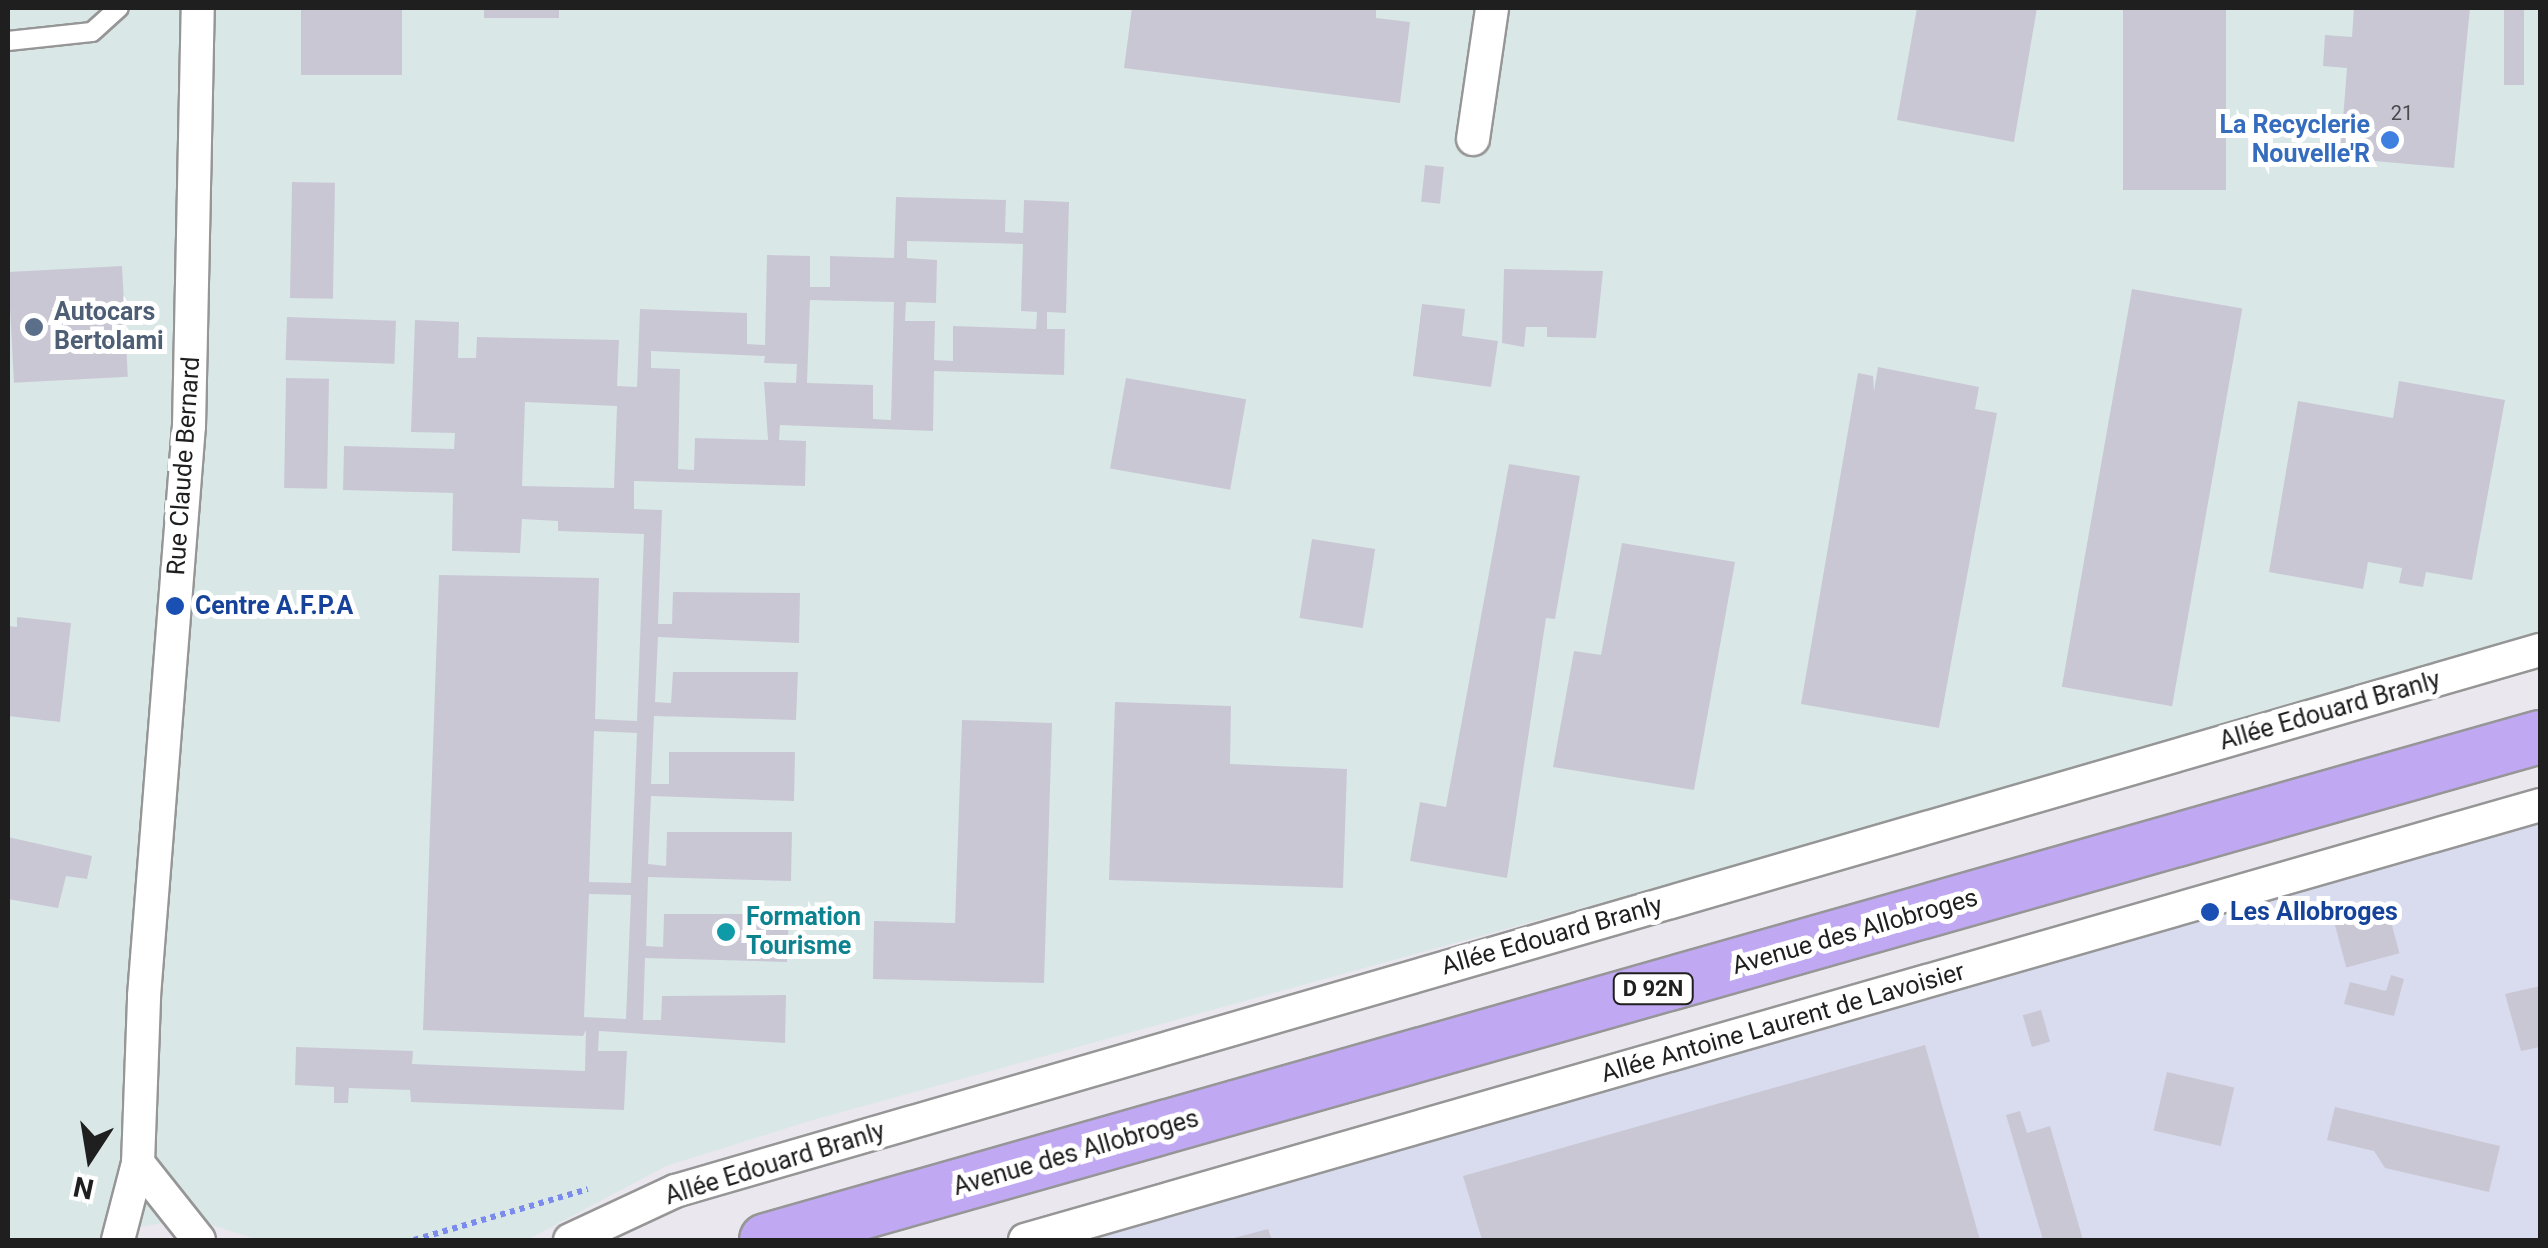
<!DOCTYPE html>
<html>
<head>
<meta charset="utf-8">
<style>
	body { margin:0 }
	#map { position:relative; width:2548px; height:1248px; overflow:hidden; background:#eae7ef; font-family:Roboto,sans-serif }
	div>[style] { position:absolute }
	.commercial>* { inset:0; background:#d8dcee }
	.industrial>* { inset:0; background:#d9e8e7 }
	.building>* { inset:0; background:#cac7d5; transform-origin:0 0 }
	.path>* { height:6px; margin-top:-3px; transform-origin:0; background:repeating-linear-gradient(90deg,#7a8aed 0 5px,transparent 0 10px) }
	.roads { filter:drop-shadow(2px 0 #969696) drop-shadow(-2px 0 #969696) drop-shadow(0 2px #969696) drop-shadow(0 -2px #969696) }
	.lane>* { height:18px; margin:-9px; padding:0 9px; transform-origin:9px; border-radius:9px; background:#fff }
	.street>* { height:32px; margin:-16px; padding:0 16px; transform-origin:16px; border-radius:16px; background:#fff }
	.primary>* { height:52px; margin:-26px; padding:0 26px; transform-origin:26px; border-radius:26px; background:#c0a8f3 }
	.dots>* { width:28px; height:28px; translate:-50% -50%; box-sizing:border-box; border:5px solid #fff; border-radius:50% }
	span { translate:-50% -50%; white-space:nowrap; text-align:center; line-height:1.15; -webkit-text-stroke:10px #fff; paint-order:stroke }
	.number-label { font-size:20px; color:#4a494c }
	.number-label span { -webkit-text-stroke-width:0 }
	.shield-label span { padding:2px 8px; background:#fff; border:2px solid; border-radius:8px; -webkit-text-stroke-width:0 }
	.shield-label { font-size:22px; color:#1f1f1f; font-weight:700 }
	.shop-label { font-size:25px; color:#366cbe; font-weight:700 }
	.right { translate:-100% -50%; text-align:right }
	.service-label { font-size:25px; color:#4e5e75; font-weight:700 }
	.left { translate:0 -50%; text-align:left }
	.street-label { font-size:25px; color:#1f1f1f }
	.transit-label { font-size:25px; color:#164399; font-weight:700 }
	.culture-label { font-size:25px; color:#0d838f; font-weight:700 }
	.frame { position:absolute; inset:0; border:10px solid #1f1f1f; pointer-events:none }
	.north { position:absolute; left:40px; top:1108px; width:100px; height:100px; -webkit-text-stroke:8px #fff; paint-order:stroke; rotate:192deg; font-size:28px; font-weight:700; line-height:40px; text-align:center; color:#1f1f1f }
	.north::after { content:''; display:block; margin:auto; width:35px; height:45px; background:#1f1f1f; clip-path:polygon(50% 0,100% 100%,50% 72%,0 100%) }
</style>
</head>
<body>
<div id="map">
	<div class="commercial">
		<i style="clip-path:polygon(2540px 820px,2540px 1240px,1081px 1240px)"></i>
	</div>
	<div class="industrial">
		<i style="clip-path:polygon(8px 8px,2540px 8px,2540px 644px,813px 1120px,666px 1166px,527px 1240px,258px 1240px,190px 1218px,108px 1233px,98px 1240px,8px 1240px)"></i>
	</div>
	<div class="building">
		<i style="left:301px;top:8px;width:101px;height:67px"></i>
		<i style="left:484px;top:8px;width:75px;height:10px"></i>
		<i style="clip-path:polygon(1132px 8px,1376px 8px,1376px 18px,1410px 22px,1400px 103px,1124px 68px)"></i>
		<i style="clip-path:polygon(1917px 8px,2037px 8px,2014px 142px,1897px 120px)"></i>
		<i style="left:2123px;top:8px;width:103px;height:182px"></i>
		<i style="clip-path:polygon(2354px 8px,2470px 8px,2454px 168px,2340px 158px,2347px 68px,2323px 66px,2325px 35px,2352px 37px)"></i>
		<i style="left:2504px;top:8px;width:20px;height:77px"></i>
		<i style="left:1425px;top:165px;width:19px;height:37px;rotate:6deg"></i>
		<i style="left:292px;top:182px;width:43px;height:116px;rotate:1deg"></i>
		<i style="clip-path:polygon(evenodd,896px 197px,1006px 200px,1005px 232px,1023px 233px,1024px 200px,1069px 202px,1066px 313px,1047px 312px,1047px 329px,1065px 329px,1064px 375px,934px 371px,933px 431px,780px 425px,779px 440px,806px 441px,805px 486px,634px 481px,634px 509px,662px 510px,658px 624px,672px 624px,673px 592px,800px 593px,799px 643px,658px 637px,655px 702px,671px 703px,673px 672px,798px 672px,796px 720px,654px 716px,651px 784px,669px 784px,669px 752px,795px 752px,794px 801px,651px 796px,648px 864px,666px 866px,667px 832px,792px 832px,791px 881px,648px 877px,646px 946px,663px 947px,664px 914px,789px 914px,787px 962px,645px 958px,643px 1020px,661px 1020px,662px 996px,786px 995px,785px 1043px,599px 1031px,598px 1051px,627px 1051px,624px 1110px,411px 1102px,410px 1090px,349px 1088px,348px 1103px,334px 1103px,334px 1087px,295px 1085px,296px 1047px,413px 1051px,412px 1064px,585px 1071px,586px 1030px,583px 1036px,423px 1030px,439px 575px,599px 578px,595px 719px,637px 721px,644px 534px,558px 531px,558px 521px,522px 519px,520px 553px,452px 551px,453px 493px,343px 490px,344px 446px,454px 449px,455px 433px,411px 432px,415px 320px,459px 322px,458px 358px,476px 358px,477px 337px,619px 340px,617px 386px,637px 387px,640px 309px,747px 313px,747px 344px,765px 345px,767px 255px,810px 256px,810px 287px,830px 287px,830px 256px,894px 258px,896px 197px,907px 241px,1023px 244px,1021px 311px,1037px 312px,1036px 329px,953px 326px,953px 361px,934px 360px,935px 321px,905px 321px,906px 302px,936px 303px,937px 260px,907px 258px,907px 241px,896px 197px,810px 300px,894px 302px,891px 420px,873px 419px,873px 385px,807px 383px,810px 300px,896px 197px,651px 351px,765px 356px,764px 363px,797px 364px,796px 383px,764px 382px,768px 440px,695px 438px,694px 470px,678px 469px,680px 369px,651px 368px,651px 351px,896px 197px,525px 402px,617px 406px,614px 488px,522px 486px,525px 402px,896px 197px,594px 731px,637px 733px,631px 883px,589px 882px,594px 731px,896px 197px,589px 894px,631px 895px,626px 1019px,584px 1017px,589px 894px)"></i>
		<i style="left:122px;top:266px;width:111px;height:114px;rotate:87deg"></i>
		<i style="clip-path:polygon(1504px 269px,1603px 271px,1596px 338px,1547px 337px,1547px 327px,1526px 327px,1524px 347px,1502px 343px)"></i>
		<i style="left:2132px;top:289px;width:112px;height:404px;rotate:10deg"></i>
		<i style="clip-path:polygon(1422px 304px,1465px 309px,1462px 336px,1498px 341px,1491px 387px,1413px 376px)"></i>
		<i style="left:287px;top:317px;width:109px;height:43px;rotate:2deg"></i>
		<i style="clip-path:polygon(1878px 367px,1979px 387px,1975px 409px,1997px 413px,1939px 728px,1801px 704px,1858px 373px,1873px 376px,1874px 391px)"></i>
		<i style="left:286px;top:378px;width:43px;height:110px;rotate:1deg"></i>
		<i style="left:1126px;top:378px;width:122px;height:92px;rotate:10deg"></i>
		<i style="clip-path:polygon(2399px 381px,2505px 400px,2472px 580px,2426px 572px,2423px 587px,2399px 583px,2402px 568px,2368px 562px,2363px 589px,2269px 572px,2298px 401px,2393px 418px)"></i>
		<i style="clip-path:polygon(1509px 464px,1580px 476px,1555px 619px,1546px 618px,1507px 878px,1410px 861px,1420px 802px,1446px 807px)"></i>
		<i style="left:1312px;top:539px;width:64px;height:80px;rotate:9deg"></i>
		<i style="clip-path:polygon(1622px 543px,1735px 562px,1694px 790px,1553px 767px,1574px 651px,1601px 655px)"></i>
		<i style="clip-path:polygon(17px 617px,71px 623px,60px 722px,8px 716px,8px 626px,17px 627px)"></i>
		<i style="clip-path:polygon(1115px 702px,1231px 706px,1230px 764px,1347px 769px,1343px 888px,1109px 880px)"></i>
		<i style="clip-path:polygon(962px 720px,1052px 723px,1044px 983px,873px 979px,874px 921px,955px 923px)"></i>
		<i style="clip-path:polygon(8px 837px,92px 856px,87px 879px,66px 876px,58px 908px,8px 899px)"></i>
		<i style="left:2386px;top:903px;width:52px;height:55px;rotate:75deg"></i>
		<i style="clip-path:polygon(2391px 975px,2404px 979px,2394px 1016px,2344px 1004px,2350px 982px,2386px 991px)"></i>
		<i style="clip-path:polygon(2540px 986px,2540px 1047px,2521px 1051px,2505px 994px)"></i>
		<i style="left:2041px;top:1010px;width:33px;height:19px;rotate:74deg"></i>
		<i style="clip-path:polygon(1925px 1045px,1980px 1240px,1482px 1240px,1463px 1176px)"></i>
		<i style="left:2167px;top:1072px;width:69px;height:60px;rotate:13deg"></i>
		<i style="clip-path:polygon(2335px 1107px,2500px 1146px,2489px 1192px,2385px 1168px,2374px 1151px,2327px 1140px)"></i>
		<i style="clip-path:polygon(2020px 1111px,2027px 1133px,2050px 1126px,2083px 1240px,2043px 1240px,2006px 1115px)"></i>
		<i style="clip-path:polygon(1268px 1229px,1272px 1240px,1230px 1240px,1230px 1239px)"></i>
	</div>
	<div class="path">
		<i style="left:414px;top:1240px;width:181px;rotate:-16.3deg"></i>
	</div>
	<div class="roads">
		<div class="lane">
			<i style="left:8px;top:41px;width:84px;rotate:-6.1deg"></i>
			<i style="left:92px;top:32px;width:36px;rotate:-42deg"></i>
		</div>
		<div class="street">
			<i style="left:1473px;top:139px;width:132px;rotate:-81.7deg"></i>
			<i style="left:138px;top:1163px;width:98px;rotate:51.6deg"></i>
			<i style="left:118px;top:1240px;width:80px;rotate:-75.4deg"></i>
			<i style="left:138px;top:1163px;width:167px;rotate:-87.9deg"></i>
			<i style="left:144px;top:996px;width:572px;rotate:-85.49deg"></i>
			<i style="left:189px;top:426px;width:418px;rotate:-88.8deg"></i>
			<i style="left:570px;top:1240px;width:116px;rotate:-25deg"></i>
			<i style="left:675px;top:1191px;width:1942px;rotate:-16.18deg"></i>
			<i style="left:1025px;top:1240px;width:1576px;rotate:-16.02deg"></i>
		</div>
		<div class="primary">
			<i style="left:766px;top:1240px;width:1844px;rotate:-15.83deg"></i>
		</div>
	</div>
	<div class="dots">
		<i style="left:2390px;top:140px;background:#3f7fe0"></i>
		<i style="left:34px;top:327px;background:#5c6f8a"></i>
		<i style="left:175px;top:606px;background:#1a4fb4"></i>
		<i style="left:2210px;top:912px;background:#1a4fb4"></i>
		<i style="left:726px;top:932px;background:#0f9aa8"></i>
	</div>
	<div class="number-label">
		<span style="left:2402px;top:113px">21</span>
	</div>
	<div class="shield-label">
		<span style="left:1653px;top:989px">D 92N</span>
	</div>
	<div class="shop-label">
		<span class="right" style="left:2370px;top:140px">La Recyclerie<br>Nouvelle'R</span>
	</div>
	<div class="service-label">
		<span class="left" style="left:54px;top:327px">Autocars<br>Bertolami</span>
	</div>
	<div class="street-label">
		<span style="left:184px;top:466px;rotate:-86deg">Rue Claude Bernard</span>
		<span style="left:2330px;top:711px;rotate:-16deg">Allée Edouard Branly</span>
		<span style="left:1855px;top:932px;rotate:-16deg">Avenue des Allobroges</span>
		<span style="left:1552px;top:936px;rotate:-16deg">Allée Edouard Branly</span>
		<span style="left:1783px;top:1023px;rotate:-16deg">Allée Antoine Laurent de Lavoisier</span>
		<span style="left:1076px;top:1153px;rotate:-16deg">Avenue des Allobroges</span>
		<span style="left:775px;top:1164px;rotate:-17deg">Allée Edouard Branly</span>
	</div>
	<div class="transit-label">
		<span class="left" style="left:195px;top:606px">Centre A.F.P.A</span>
		<span class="left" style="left:2230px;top:912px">Les Allobroges</span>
	</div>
	<div class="culture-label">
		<span class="left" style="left:746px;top:932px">Formation<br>Tourisme</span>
	</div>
	<div class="frame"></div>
	<div class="north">N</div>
</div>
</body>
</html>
